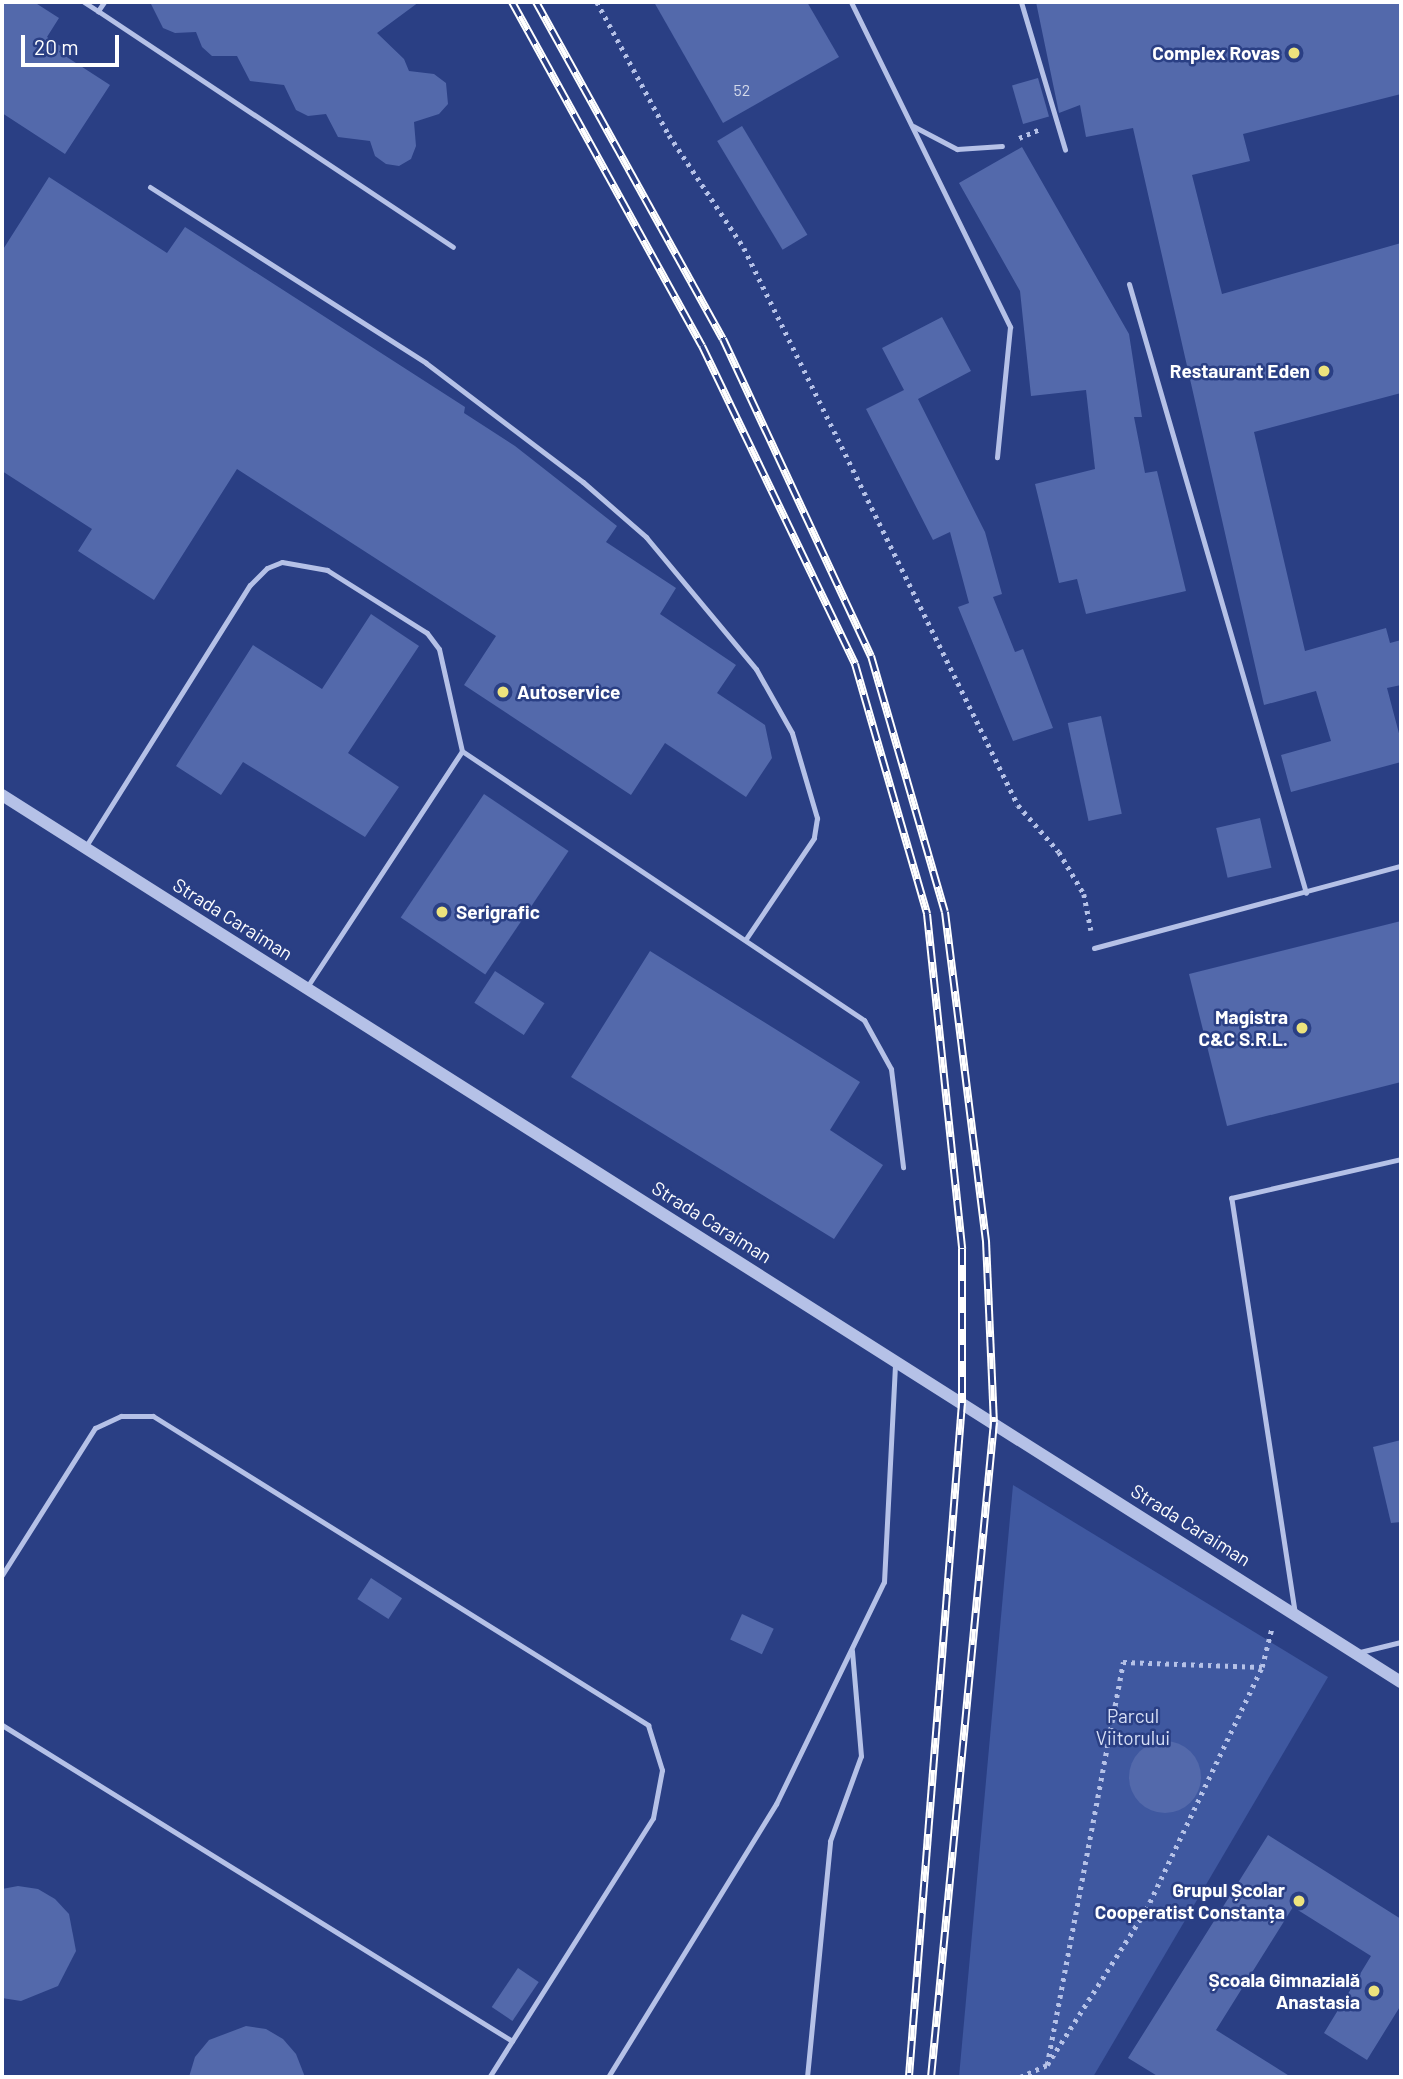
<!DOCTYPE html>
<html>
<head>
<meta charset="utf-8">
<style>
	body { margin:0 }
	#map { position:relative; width:1403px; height:2079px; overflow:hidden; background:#2a3f84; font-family:Barlow,sans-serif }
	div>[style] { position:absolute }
	.green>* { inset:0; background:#3f58a0 }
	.building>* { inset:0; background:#5369ab; transform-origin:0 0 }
	.round { border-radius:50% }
	.path>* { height:4.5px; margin-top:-2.25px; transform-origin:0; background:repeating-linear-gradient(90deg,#b5c1e7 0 3.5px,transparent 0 8.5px) }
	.service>* { height:5px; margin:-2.5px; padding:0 2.5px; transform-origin:2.5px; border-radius:2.5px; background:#b5c1e7 }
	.tertiary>* { height:12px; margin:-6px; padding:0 6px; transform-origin:6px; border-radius:6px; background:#b5c1e7 }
	.rail>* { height:8px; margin-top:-4px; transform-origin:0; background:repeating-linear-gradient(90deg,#2a3f84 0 16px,#fff 0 32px); box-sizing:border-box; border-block:2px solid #fff }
	.dots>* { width:19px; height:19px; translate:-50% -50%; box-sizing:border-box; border:4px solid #2a3f84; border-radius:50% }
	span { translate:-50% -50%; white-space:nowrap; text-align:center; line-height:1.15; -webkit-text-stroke:5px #2a3f84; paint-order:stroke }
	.number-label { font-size:16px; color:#d4daea }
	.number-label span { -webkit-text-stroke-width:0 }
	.poi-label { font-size:19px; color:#fff; font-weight:700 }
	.right { translate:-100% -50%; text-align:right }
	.left { translate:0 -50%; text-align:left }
	.street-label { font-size:19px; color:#fff }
	.park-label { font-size:19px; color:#d8e0f6 }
	.frame { position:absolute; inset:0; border:4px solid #fff; pointer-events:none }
	.scale { position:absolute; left:21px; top:35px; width:98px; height:32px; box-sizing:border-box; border:4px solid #fff; border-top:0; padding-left:9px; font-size:21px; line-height:24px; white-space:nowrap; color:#fff; -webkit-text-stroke:5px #2a3f84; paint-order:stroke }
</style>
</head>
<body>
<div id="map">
	<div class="green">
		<i style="clip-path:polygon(1013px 1485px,1328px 1677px,1093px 2077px,959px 2077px)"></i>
	</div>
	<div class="building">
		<i style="clip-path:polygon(2px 2px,34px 2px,59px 18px,47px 37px,62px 47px,59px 52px,110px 85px,65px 154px,2px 113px)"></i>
		<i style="clip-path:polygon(150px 2px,419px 2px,377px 33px,404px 59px,409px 71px,434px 74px,446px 83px,448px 104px,439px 114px,414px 122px,416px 146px,411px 159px,399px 166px,386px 164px,375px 156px,370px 141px,338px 137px,326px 114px,308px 116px,296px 110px,284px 85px,250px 81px,237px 56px,212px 56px,202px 47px,196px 32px,175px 33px,163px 28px)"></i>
		<i style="clip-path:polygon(654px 2px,807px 2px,839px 57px,723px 123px)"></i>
		<i style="clip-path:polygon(1036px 2px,1401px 2px,1401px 94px,1243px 134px,1250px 161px,1192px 175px,1222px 294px,1401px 243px,1401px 393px,1254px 432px,1305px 651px,1386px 628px,1390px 643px,1401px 640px,1401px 685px,1387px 688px,1401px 741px,1401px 762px,1291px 792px,1281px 755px,1331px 741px,1316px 691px,1264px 705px,1133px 128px,1086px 137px,1080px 105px,1059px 113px)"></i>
		<i style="left:1038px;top:78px;width:40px;height:27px;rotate:74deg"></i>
		<i style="left:742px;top:126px;width:127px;height:29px;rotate:59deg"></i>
		<i style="clip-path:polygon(1022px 147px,1129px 334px,1142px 417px,1134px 417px,1145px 473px,1157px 471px,1186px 591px,1086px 614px,1077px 579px,1059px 583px,1035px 484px,1095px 469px,1086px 390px,1031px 396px,1020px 291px,959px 183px)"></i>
		<i style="clip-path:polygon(49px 177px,167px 253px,185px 227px,465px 407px,464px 413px,515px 446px,617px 526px,606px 542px,676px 588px,660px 614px,736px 665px,717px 693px,765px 725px,772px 758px,746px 797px,665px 743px,631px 795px,464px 685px,496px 636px,237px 469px,154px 600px,78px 551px,92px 529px,2px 471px,2px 251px)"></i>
		<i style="clip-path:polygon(942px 317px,971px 371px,918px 399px,985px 532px,1002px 594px,993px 597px,1015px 652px,1023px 649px,1053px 728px,1013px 741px,958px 607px,969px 603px,950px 532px,933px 540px,866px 409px,904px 390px,882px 348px)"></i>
		<i style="clip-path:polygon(371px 614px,419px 646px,348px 753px,399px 787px,365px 837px,243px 762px,221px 795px,176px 766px,253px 645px,322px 689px)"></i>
		<i style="left:1101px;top:716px;width:100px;height:34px;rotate:78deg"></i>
		<i style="left:484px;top:794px;width:102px;height:149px;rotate:34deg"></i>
		<i style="left:1260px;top:818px;width:51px;height:45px;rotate:77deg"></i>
		<i style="clip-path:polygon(1401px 921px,1401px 1082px,1227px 1126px,1189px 974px)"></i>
		<i style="clip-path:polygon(650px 951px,860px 1082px,830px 1130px,883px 1165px,834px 1239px,571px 1077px)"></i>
		<i style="left:495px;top:971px;width:59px;height:38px;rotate:33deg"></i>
		<i style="clip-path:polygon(1401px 1440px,1401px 1522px,1391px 1523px,1373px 1447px)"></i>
		<i style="left:371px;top:1578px;width:37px;height:25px;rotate:33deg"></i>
		<i style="left:742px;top:1614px;width:35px;height:28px;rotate:25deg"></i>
		<i class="round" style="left:1129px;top:1741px;width:72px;height:72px"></i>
		<i style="clip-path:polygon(1268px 1835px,1401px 1919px,1401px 2005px,1367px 2060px,1324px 2033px,1371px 1956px,1293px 1907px,1216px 2030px,1291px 2077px,1159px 2077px,1128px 2058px)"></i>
		<i style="clip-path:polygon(18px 1886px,38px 1889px,55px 1899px,69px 1914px,76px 1951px,58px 1986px,21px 2001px,2px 1998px,2px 1889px)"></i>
		<i style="left:518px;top:1968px;width:25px;height:47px;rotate:34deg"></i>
		<i style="clip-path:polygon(246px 2026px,266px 2029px,283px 2039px,296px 2054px,305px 2077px,189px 2077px,195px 2057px,209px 2040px)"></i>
	</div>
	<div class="path">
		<i style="left:597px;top:2px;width:151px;rotate:61.6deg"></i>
		<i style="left:669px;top:135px;width:136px;rotate:56.4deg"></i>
		<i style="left:744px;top:248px;width:621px;rotate:63.81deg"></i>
		<i style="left:1018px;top:805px;width:62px;rotate:48.9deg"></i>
		<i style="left:1059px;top:852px;width:49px;rotate:59.2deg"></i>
		<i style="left:1084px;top:894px;width:37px;rotate:79deg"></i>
		<i style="left:1019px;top:138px;width:23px;rotate:-23deg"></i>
		<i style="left:1047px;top:2065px;width:410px;rotate:-79.3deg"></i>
		<i style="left:1123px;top:1662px;width:139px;rotate:2.1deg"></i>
		<i style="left:1020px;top:2077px;width:30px;rotate:-24deg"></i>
		<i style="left:1047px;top:2065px;width:184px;rotate:-57.4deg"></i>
		<i style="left:1146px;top:1910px;width:269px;rotate:-64.5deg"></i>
		<i style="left:1262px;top:1667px;width:41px;rotate:-76deg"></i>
	</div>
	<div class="service">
		<i style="left:84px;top:2px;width:17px;rotate:33deg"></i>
		<i style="left:104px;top:2px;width:11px;rotate:124deg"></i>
		<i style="left:98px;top:11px;width:426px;rotate:33.6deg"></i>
		<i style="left:851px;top:2px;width:362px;rotate:63.9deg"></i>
		<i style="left:1010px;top:327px;width:131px;rotate:95.7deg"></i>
		<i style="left:1021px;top:2px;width:154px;rotate:73.4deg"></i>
		<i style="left:913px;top:126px;width:50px;rotate:27.6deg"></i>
		<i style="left:957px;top:149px;width:45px;rotate:-3.8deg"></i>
		<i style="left:150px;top:187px;width:327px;rotate:32.5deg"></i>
		<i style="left:426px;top:363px;width:197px;rotate:37.2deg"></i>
		<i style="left:583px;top:482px;width:84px;rotate:41.1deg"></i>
		<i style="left:646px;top:537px;width:172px;rotate:50.2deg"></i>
		<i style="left:756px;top:669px;width:73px;rotate:60.6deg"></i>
		<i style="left:792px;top:733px;width:89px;rotate:73.6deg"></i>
		<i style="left:817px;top:818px;width:20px;rotate:99deg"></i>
		<i style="left:814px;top:838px;width:122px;rotate:124deg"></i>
		<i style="left:1129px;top:284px;width:634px;rotate:73.79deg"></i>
		<i style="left:86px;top:846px;width:308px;rotate:-57.9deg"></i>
		<i style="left:250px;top:585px;width:24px;rotate:-45deg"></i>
		<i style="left:267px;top:568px;width:16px;rotate:-22deg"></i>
		<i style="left:282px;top:562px;width:46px;rotate:10.1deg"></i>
		<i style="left:327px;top:570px;width:118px;rotate:32.2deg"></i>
		<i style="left:427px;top:633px;width:20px;rotate:53deg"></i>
		<i style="left:439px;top:649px;width:105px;rotate:77.3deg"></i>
		<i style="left:1094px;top:948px;width:318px;rotate:-15deg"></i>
		<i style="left:307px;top:987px;width:282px;rotate:-56.7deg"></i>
		<i style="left:462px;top:751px;width:484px;rotate:33.8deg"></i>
		<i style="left:864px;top:1020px;width:56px;rotate:61.1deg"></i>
		<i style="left:891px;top:1069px;width:99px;rotate:83deg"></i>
		<i style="left:2px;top:1575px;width:174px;rotate:-57.7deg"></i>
		<i style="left:95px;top:1428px;width:29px;rotate:-25deg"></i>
		<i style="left:121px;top:1416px;width:32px"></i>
		<i style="left:153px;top:1416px;width:584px;rotate:31.97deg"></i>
		<i style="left:648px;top:1725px;width:47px;rotate:72.7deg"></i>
		<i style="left:662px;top:1770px;width:49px;rotate:100.6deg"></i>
		<i style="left:653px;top:1818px;width:307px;rotate:122.3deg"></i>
		<i style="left:1295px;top:1614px;width:421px;rotate:-98.7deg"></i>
		<i style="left:1231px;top:1198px;width:174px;rotate:-12.9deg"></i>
		<i style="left:1360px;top:1652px;width:42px;rotate:-13.7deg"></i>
		<i style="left:2px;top:1725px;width:600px;rotate:31.78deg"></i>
		<i style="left:608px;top:2077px;width:321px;rotate:-58.4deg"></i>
		<i style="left:776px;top:1804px;width:247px;rotate:-64.1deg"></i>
		<i style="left:884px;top:1582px;width:220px;rotate:-87.1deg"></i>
		<i style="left:807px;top:2077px;width:237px;rotate:-84.4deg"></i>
		<i style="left:830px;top:1841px;width:90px;rotate:-70deg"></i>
		<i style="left:861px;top:1756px;width:106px;rotate:-94.9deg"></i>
	</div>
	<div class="tertiary">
		<i style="left:2px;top:795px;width:1656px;rotate:32.38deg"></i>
	</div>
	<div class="rail">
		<i style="left:512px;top:2px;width:393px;rotate:61.1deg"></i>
		<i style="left:702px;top:346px;width:353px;rotate:64.3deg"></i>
		<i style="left:855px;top:664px;width:260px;rotate:73.9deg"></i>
		<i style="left:927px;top:914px;width:337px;rotate:84deg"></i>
		<i style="left:962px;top:1249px;width:154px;rotate:90deg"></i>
		<i style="left:962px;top:1403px;width:676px;rotate:94.5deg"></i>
		<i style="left:536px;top:2px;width:385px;rotate:61deg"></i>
		<i style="left:723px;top:339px;width:350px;rotate:65deg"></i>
		<i style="left:871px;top:656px;width:266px;rotate:73.9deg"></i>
		<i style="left:945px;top:912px;width:332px;rotate:82.9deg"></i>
		<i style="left:986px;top:1241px;width:181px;rotate:87.5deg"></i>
		<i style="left:994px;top:1422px;width:658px;rotate:95.49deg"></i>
	</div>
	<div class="dots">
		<i style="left:1294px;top:53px;background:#ede37d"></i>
		<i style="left:1324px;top:371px;background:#ede37d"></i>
		<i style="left:503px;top:692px;background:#ede37d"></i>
		<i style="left:442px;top:912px;background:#ede37d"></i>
		<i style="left:1302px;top:1028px;background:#ede37d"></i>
		<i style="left:1299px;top:1901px;background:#ede37d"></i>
		<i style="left:1374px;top:1991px;background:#ede37d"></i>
	</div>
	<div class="number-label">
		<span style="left:742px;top:90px">52</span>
	</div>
	<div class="poi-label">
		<span class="right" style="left:1280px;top:53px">Complex Rovas</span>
		<span class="right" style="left:1310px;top:371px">Restaurant Eden</span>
		<span class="left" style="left:517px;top:692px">Autoservice</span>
		<span class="left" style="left:456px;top:912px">Serigrafic</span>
		<span class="right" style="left:1288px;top:1028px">Magistra<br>C&amp;C S.R.L.</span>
		<span class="right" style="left:1285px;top:1901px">Grupul Școlar<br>Cooperatist Constanța</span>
		<span class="right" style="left:1360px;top:1991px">Școala Gimnazială<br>Anastasia</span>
	</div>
	<div class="street-label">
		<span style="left:233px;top:919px;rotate:32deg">Strada Caraiman</span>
		<span style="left:712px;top:1222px;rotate:32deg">Strada Caraiman</span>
		<span style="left:1191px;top:1525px;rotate:32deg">Strada Caraiman</span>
	</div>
	<div class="park-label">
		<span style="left:1133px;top:1727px">Parcul<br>Viitorului</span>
	</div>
	<div class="frame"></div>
	<div class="scale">20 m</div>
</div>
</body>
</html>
